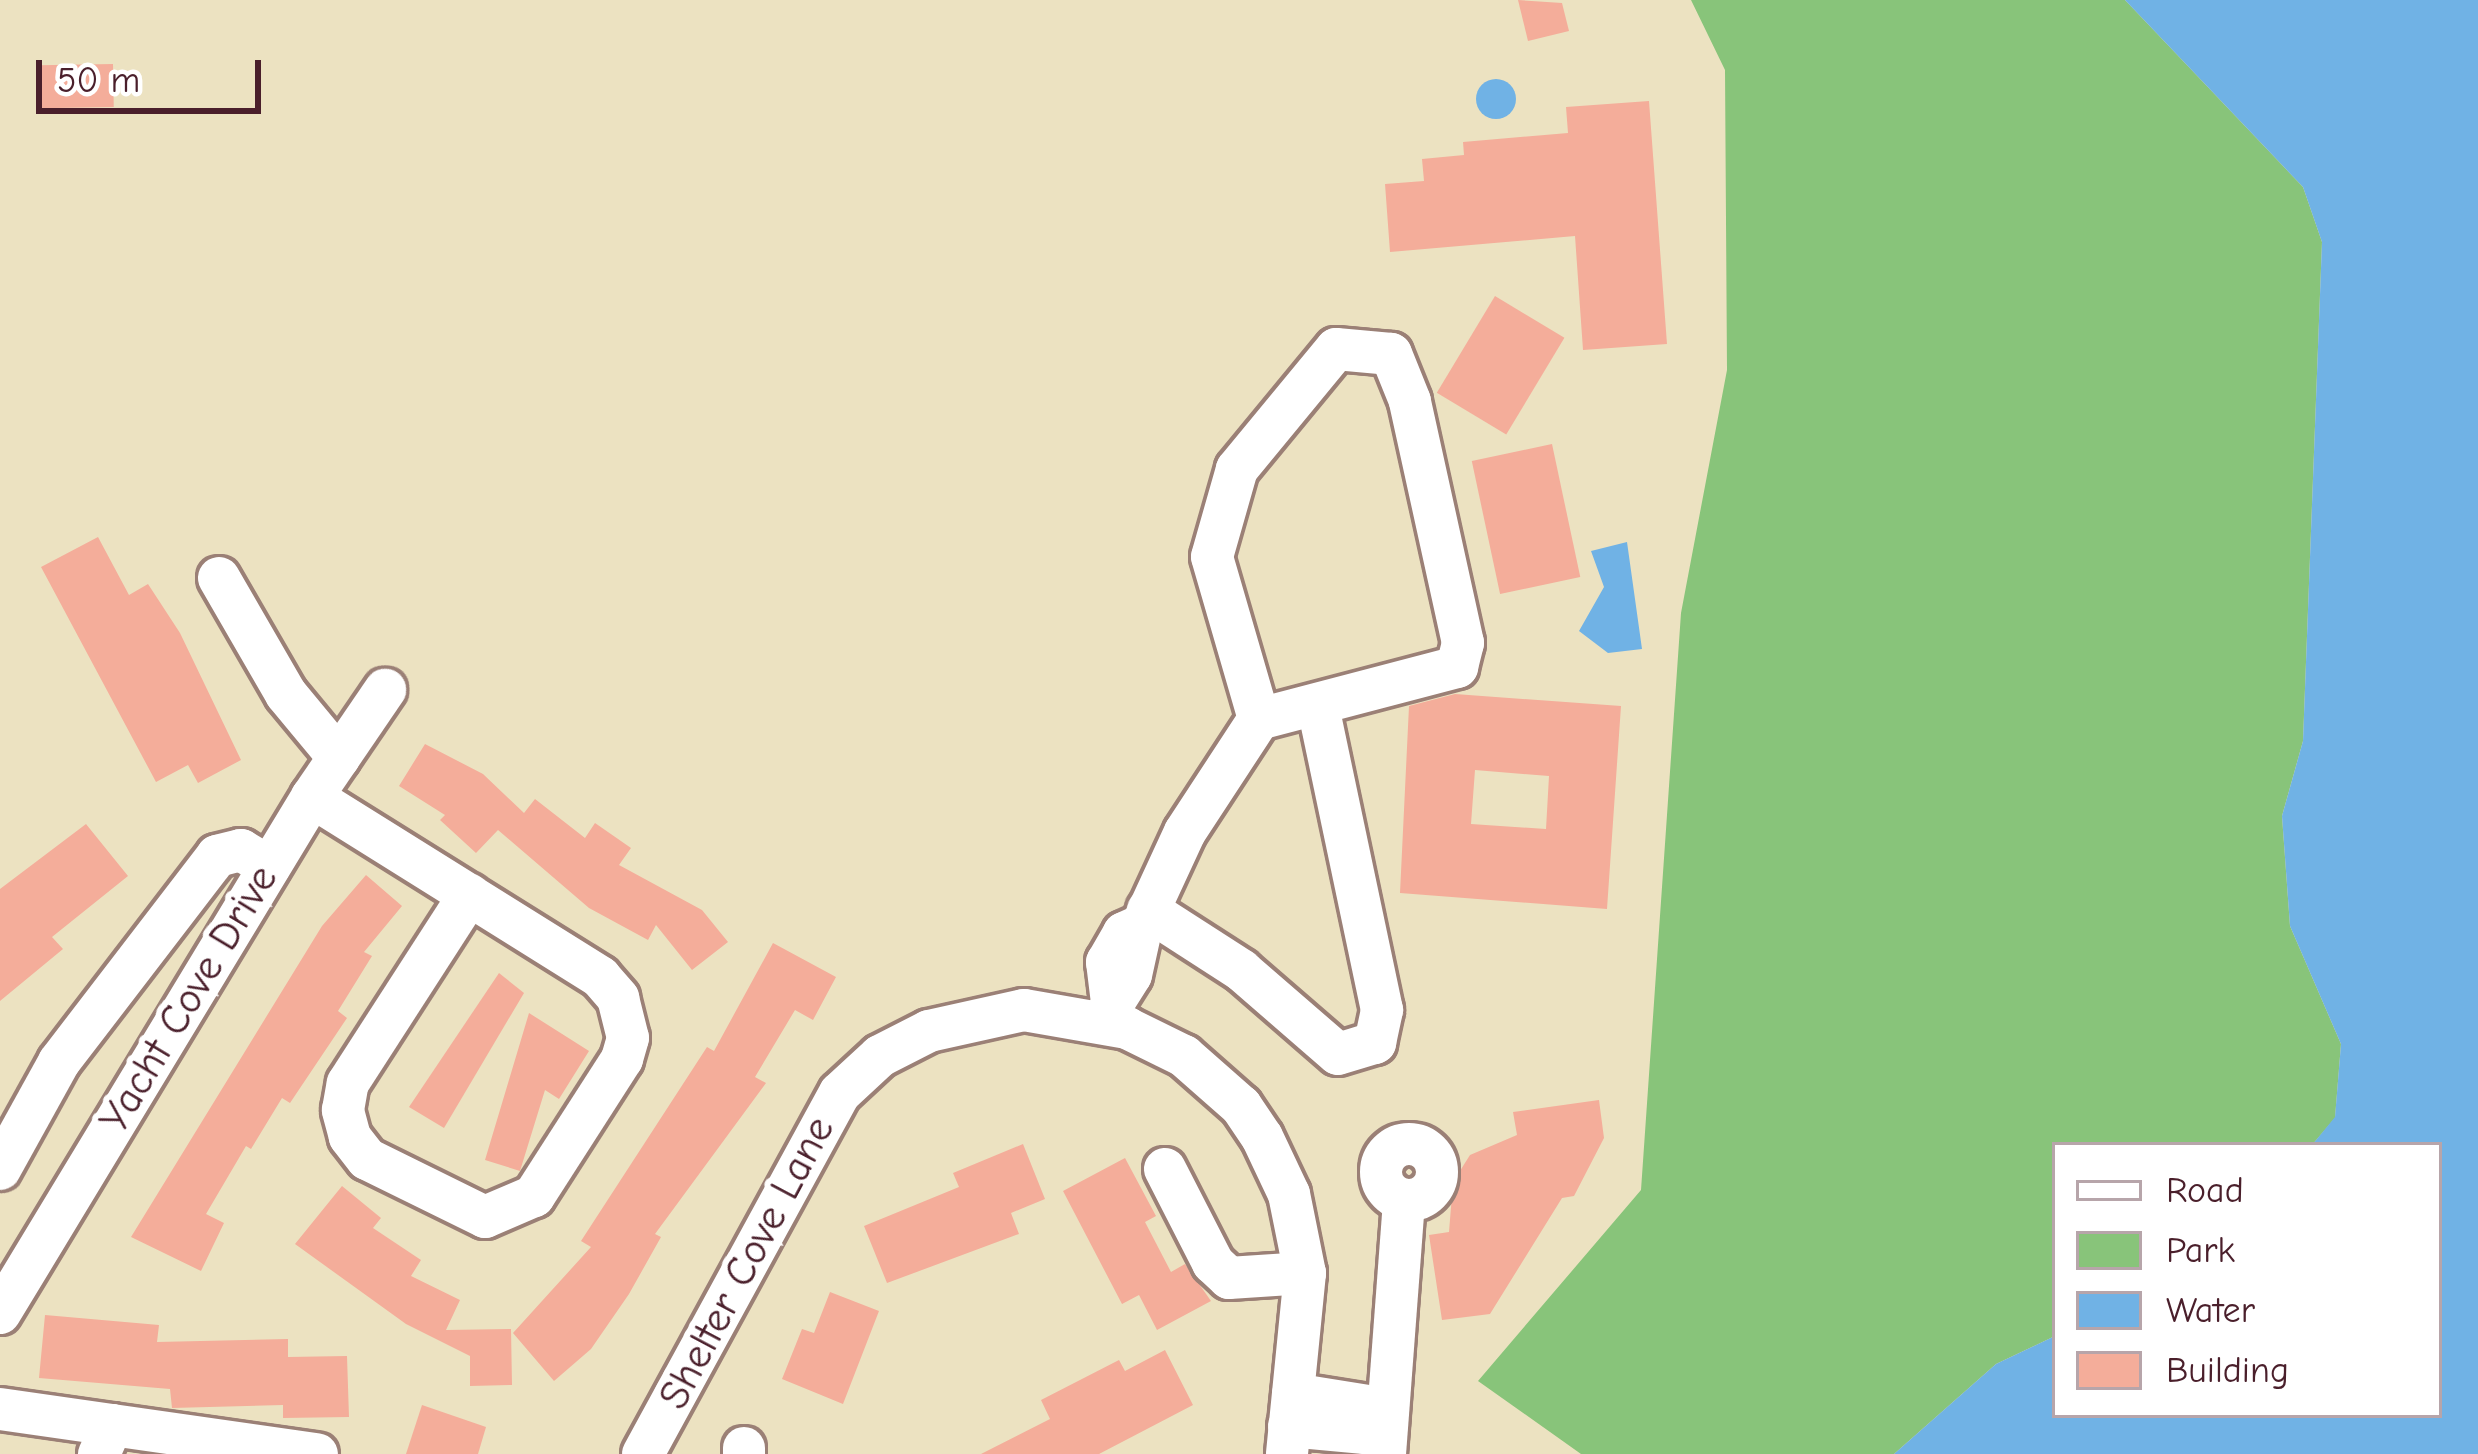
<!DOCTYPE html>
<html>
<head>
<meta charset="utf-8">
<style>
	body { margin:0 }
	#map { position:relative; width:2478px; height:1454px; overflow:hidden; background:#ece2c1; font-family:"Comic Neue",sans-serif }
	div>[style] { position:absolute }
	.green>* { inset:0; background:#88c47a }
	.water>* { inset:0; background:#70b2e5 }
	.round { border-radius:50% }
	.building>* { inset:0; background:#f4ad9a; transform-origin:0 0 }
	.roads { filter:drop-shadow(3px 0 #9b8076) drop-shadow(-3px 0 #9b8076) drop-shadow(0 3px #9b8076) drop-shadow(0 -3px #9b8076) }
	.minor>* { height:42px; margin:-21px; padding:0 21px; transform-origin:21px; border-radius:21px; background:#fff }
	.minor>.ring { margin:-21px; padding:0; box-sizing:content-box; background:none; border:42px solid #fff; border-radius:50% }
	span { translate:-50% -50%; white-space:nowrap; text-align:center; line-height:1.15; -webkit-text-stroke:12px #fff; paint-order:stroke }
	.street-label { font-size:42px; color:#4a1f2b }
	.legend { position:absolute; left:2052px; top:1142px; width:390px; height:276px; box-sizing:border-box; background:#fff; border:3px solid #b7a5aa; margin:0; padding:15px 21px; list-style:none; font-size:36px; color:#4a1f2b }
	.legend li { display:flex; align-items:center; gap:24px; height:60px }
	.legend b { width:60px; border:3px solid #b7a5aa }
	.scale { position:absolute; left:36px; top:60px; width:225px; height:54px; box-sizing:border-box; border:6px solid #4a1f2b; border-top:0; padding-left:15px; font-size:36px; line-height:42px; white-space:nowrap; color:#4a1f2b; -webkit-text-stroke:9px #fff; paint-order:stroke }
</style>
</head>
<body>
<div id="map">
	<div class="green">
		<i style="clip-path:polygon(1691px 0,2125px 0,2303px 187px,2322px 242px,2303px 741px,2282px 816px,2290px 926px,2341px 1044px,2335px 1118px,2312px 1145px,2055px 1145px,2055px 1336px,1996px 1364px,1894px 1454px,1581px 1454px,1478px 1381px,1641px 1190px,1681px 613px,1727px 370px,1725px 70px)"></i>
	</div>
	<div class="water">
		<i style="clip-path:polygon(2125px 0,2478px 0,2478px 1454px,1894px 1454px,1996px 1364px,2055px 1336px,2055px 1415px,2439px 1415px,2439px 1145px,2312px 1145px,2335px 1117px,2341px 1044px,2290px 926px,2282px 816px,2303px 741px,2322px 242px,2303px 187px)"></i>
		<i class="round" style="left:1476px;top:79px;width:40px;height:40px"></i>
		<i style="clip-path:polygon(1627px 542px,1642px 649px,1608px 653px,1579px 631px,1604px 587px,1591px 551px)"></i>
	</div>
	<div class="building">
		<i style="clip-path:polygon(1518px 0,1562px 3px,1569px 31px,1528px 41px)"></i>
		<i style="left:113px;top:64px;width:43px;height:74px;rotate:89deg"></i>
		<i style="clip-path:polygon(1649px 101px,1667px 344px,1583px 350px,1575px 236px,1390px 252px,1385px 184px,1424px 181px,1422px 159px,1464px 155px,1463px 142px,1568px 133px,1566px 107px)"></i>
		<i style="left:1495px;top:296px;width:81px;height:113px;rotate:31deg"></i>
		<i style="left:1552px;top:444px;width:136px;height:82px;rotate:78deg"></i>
		<i style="clip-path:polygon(98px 537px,129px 595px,148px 584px,180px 633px,241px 760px,198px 783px,188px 765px,156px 782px,41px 567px)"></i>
		<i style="clip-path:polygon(evenodd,1455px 694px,1621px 706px,1607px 909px,1400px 893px,1409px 706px,1455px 694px,1475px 770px,1549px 776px,1546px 829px,1471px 824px,1475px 770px)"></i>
		<i style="clip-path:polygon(425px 744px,483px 774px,524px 813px,535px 799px,585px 838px,595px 823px,631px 848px,619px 865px,702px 910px,728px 942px,692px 970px,656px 925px,648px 940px,589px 908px,498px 830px,476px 853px,440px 820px,445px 815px,399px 786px)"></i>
		<i style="clip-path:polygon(86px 824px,128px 876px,52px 937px,63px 949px,0 1001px,0 889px)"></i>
		<i style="clip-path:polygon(366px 875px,402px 906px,364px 952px,372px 956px,338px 1011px,347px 1018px,290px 1103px,282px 1098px,251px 1149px,246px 1146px,206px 1214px,224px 1223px,201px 1271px,131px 1237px,322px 926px)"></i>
		<i style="clip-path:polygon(773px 943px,836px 977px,813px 1020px,795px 1010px,755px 1077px,766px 1083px,655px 1234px,661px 1237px,629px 1294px,591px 1349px,554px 1381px,513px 1333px,591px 1247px,581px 1241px,707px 1047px,714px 1051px)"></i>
		<i style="clip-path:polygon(499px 973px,524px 993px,444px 1128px,409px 1107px)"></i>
		<i style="clip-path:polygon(529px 1013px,589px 1051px,559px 1099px,545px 1090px,520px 1171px,485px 1160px)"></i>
		<i style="clip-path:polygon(1599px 1100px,1604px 1138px,1574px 1196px,1562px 1198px,1490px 1314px,1442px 1320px,1429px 1235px,1449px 1232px,1453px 1182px,1470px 1155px,1517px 1135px,1513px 1112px)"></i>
		<i style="clip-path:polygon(1023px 1144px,1045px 1199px,1011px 1213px,1019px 1234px,887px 1283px,864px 1226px,959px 1187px,953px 1173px)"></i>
		<i style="clip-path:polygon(1125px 1158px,1156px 1216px,1145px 1222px,1171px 1272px,1185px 1264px,1211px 1301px,1157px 1330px,1139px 1295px,1122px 1304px,1063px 1191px)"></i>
		<i style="clip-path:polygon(342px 1186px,381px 1218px,373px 1228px,421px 1260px,411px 1276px,460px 1300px,446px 1330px,511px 1329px,512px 1385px,470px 1386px,470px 1356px,406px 1324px,295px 1244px)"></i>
		<i style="clip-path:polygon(830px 1292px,879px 1311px,843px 1404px,782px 1379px,802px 1329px,814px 1333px)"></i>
		<i style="clip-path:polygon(45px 1315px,159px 1325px,157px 1342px,288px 1339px,288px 1357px,347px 1356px,349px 1417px,283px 1418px,283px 1405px,172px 1408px,170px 1389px,39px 1378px)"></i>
		<i style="clip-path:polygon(1165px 1350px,1193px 1405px,1099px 1454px,981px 1454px,1050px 1419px,1041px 1400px,1119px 1360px,1125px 1371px)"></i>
		<i style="clip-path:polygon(422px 1405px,486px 1427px,478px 1454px,406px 1454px)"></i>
	</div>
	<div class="roads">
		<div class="minor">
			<i style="left:219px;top:578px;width:134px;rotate:60deg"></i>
			<i style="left:286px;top:694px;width:83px;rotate:50.4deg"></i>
			<i style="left:312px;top:797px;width:340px;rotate:32deg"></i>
			<i style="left:600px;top:977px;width:28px;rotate:49deg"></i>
			<i style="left:618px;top:998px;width:41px;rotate:76deg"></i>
			<i style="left:628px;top:1038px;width:22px;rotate:106deg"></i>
			<i style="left:622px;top:1059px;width:163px;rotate:122.7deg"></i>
			<i style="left:534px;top:1196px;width:53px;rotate:156.8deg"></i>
			<i style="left:485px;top:1217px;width:131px;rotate:-153.8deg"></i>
			<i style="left:367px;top:1159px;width:28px;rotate:-128deg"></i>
			<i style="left:350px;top:1137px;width:28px;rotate:-105deg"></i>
			<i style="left:343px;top:1110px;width:27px;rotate:-80deg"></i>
			<i style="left:348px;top:1083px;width:224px;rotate:-57.2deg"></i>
			<i style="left:1148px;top:910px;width:111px;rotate:32.8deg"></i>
			<i style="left:1241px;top:970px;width:128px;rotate:40.9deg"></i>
			<i style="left:1338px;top:1054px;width:39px;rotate:-17deg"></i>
			<i style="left:1375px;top:1043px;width:34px;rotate:-78deg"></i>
			<i style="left:1382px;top:1010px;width:311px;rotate:-101.9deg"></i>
			<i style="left:1142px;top:925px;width:102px;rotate:-65.2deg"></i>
			<i style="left:1185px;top:832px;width:135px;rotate:-56.8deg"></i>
			<i style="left:1259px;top:719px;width:205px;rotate:-14.7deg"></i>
			<i style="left:1457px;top:667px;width:25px;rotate:-76deg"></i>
			<i style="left:1463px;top:643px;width:248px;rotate:-102.4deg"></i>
			<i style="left:1410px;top:401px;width:51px;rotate:-112deg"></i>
			<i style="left:1391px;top:354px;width:55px;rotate:-174.8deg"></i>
			<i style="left:1336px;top:349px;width:156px;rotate:129.5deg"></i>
			<i style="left:1237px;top:469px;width:91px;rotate:105.9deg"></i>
			<i style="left:1212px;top:557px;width:169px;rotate:73.8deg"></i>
			<i style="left:1102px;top:1021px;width:54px;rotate:-57.8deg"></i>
			<i style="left:1131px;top:975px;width:51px;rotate:-77.6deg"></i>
			<i style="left:1142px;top:925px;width:20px;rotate:156deg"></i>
			<i style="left:1124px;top:933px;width:34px;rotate:120deg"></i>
			<i style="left:1107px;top:962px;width:34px;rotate:83deg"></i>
			<i class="ring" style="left:1381px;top:1144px;width:14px;height:14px"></i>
			<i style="left:0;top:1169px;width:122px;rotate:-61.1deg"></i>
			<i style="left:59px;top:1062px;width:260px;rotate:-52.5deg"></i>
			<i style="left:217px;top:856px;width:25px;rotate:-14deg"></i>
			<i style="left:241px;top:850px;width:33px;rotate:31deg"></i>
			<i style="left:1165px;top:1169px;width:106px;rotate:62.9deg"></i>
			<i style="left:1213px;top:1263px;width:22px;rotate:43deg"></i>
			<i style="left:1229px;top:1278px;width:76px;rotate:-3.8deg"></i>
			<i style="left:0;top:1313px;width:603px;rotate:-58.84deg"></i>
			<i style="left:312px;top:797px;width:130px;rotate:-55.7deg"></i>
			<i style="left:0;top:1409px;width:113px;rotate:8.1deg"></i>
			<i style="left:112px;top:1425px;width:32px;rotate:114deg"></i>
			<i style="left:112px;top:1425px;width:207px;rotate:8.1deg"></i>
			<i style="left:1289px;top:1426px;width:76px;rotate:5.3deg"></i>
			<i style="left:1365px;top:1433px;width:24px;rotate:-28deg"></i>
			<i style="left:1386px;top:1422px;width:24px;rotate:-138deg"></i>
			<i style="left:1368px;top:1406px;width:76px;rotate:-170.9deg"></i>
			<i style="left:643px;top:1454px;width:411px;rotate:-61.4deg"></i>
			<i style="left:840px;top:1093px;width:54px;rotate:-42.8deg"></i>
			<i style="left:880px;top:1056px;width:55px;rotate:-27deg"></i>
			<i style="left:929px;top:1031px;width:97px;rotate:-12.5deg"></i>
			<i style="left:1024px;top:1010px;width:105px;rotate:9.9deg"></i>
			<i style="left:1127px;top:1028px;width:64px;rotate:26.2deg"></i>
			<i style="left:1184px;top:1056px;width:76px;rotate:41.3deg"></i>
			<i style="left:1241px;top:1106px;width:37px;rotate:56deg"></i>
			<i style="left:1262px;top:1137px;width:63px;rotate:64.7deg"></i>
			<i style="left:1289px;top:1194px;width:81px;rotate:78.6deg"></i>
			<i style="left:1305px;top:1273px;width:182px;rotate:95.7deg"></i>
			<i style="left:744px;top:1454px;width:6px;rotate:-90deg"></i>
			<i style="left:1385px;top:1454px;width:255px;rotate:-85.7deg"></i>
		</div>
	</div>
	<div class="street-label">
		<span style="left:189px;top:999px;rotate:-59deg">Yacht Cove Drive</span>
		<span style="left:747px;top:1263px;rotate:-62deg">Shelter Cove Lane</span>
	</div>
	<ul class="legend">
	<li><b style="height:15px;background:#fff"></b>Road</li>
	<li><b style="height:33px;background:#88c47a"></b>Park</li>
	<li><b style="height:33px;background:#70b2e5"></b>Water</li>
	<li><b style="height:33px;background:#f4ad9a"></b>Building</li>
	</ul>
	<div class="scale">50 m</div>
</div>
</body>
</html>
